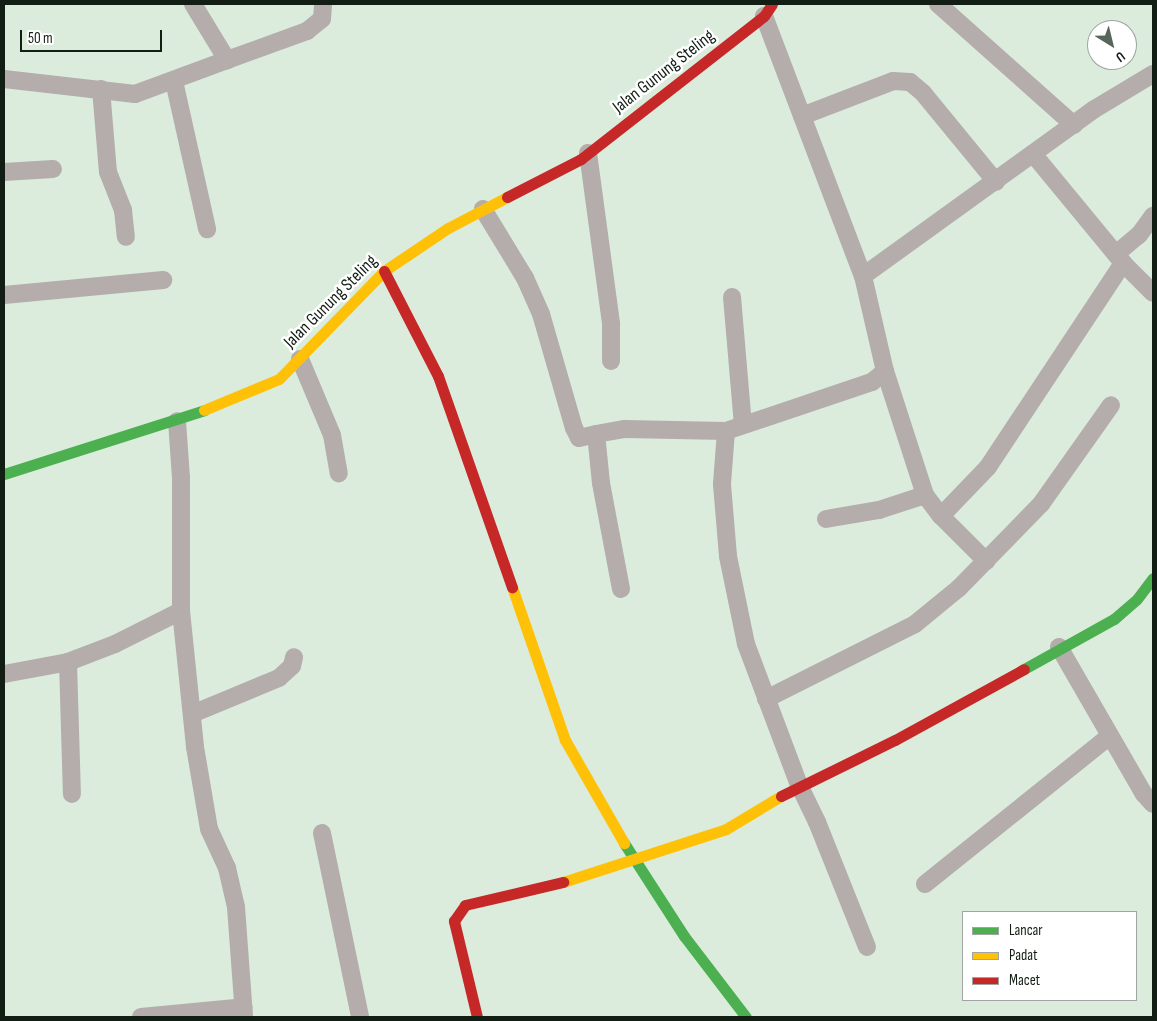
<!DOCTYPE html>
<html>
<head>
<meta charset="utf-8">
<style>
	body { margin:0 }
	#map { position:relative; width:1157px; height:1021px; overflow:hidden; background:#dbecdd; font-family:"Sofia Sans Condensed",sans-serif }
	div>[style] { position:absolute }
	.street>* { height:18px; margin:-9px; padding:0 9px; transform-origin:9px; border-radius:9px; background:#b4adab }
	.fast>* { height:11px; margin:-5.5px; padding:0 5.5px; transform-origin:5.5px; border-radius:5.5px; background:#4caf50 }
	.slow>* { height:11px; margin:-5.5px; padding:0 5.5px; transform-origin:5.5px; border-radius:5.5px; background:#ffc107 }
	.jam>* { height:11px; margin:-5.5px; padding:0 5.5px; transform-origin:5.5px; border-radius:5.5px; background:#c62828 }
	span { translate:-50% -50%; white-space:nowrap; text-align:center; line-height:1.15; -webkit-text-stroke:5px #fff; paint-order:stroke }
	.street-label { font-size:18px; color:#121d14 }
	.frame { position:absolute; inset:0; border:5px solid #121d14; pointer-events:none }
	.legend { position:absolute; left:962px; top:911px; width:175px; height:90px; box-sizing:border-box; background:#fff; border:1px solid #a0a5a1; margin:0; padding:6px 9px; list-style:none; font-size:15px; color:#121d14 }
	.legend li { display:flex; align-items:center; gap:10px; height:25px }
	.legend b { width:25px; border:1px solid #a0a5a1 }
	.north { position:absolute; left:1087px; top:20px; width:50px; height:50px; box-sizing:border-box; background:#fff; border:1px solid #a0a5a1; border-radius:50%; rotate:144deg; font-size:14px; font-weight:700; line-height:20px; text-align:center; color:#121d14 }
	.north::after { content:''; display:block; margin:auto; width:18px; height:22px; background:#58655a; clip-path:polygon(50% 0,100% 100%,50% 72%,0 100%) }
	.scale { position:absolute; left:20px; top:30px; width:142px; height:22px; box-sizing:border-box; border:2px solid #121d14; border-top:0; padding-left:6px; font-size:15px; line-height:18px; white-space:nowrap; color:#121d14; -webkit-text-stroke:4px #fff; paint-order:stroke }
</style>
</head>
<body>
<div id="map">
	<div class="street">
		<i style="left:193px;top:4px;width:66px;rotate:58.7deg"></i>
		<i style="left:227px;top:60px;width:85px;rotate:-19.9deg"></i>
		<i style="left:307px;top:31px;width:19px;rotate:-39deg"></i>
		<i style="left:322px;top:19px;width:15px;rotate:-86deg"></i>
		<i style="left:938px;top:4px;width:182px;rotate:41.7deg"></i>
		<i style="left:764px;top:16px;width:278px;rotate:69.2deg"></i>
		<i style="left:863px;top:276px;width:98px;rotate:77deg"></i>
		<i style="left:885px;top:371px;width:130px;rotate:72.1deg"></i>
		<i style="left:925px;top:495px;width:26px;rotate:53deg"></i>
		<i style="left:941px;top:516px;width:64px;rotate:45deg"></i>
		<i style="left:4px;top:79px;width:132px;rotate:6.5deg"></i>
		<i style="left:135px;top:94px;width:98px;rotate:-20.3deg"></i>
		<i style="left:174px;top:81px;width:152px;rotate:77.4deg"></i>
		<i style="left:101px;top:89px;width:83px;rotate:85.2deg"></i>
		<i style="left:108px;top:172px;width:41px;rotate:68.5deg"></i>
		<i style="left:123px;top:210px;width:27px;rotate:84deg"></i>
		<i style="left:802px;top:116px;width:97px;rotate:-21deg"></i>
		<i style="left:893px;top:81px;width:17px;rotate:3deg"></i>
		<i style="left:910px;top:82px;width:17px;rotate:40deg"></i>
		<i style="left:923px;top:93px;width:115px;rotate:50.6deg"></i>
		<i style="left:588px;top:153px;width:173px;rotate:82.3deg"></i>
		<i style="left:611px;top:324px;width:37px;rotate:90deg"></i>
		<i style="left:1034px;top:155px;width:140px;rotate:50.5deg"></i>
		<i style="left:1123px;top:263px;width:42px;rotate:45deg"></i>
		<i style="left:4px;top:172px;width:49px;rotate:-3.5deg"></i>
		<i style="left:483px;top:209px;width:81px;rotate:58.7deg"></i>
		<i style="left:525px;top:278px;width:39px;rotate:66deg"></i>
		<i style="left:541px;top:314px;width:119px;rotate:73.9deg"></i>
		<i style="left:574px;top:428px;width:11px;rotate:63deg"></i>
		<i style="left:579px;top:438px;width:17px;rotate:-13deg"></i>
		<i style="left:1116px;top:254px;width:30px;rotate:-40deg"></i>
		<i style="left:1139px;top:235px;width:24px;rotate:-54deg"></i>
		<i style="left:863px;top:276px;width:284px;rotate:-35.8deg"></i>
		<i style="left:1093px;top:110px;width:70px;rotate:-31deg"></i>
		<i style="left:4px;top:295px;width:160px;rotate:-5.4deg"></i>
		<i style="left:732px;top:297px;width:128px;rotate:85.1deg"></i>
		<i style="left:300px;top:359px;width:82px;rotate:67.2deg"></i>
		<i style="left:332px;top:435px;width:39px;rotate:80deg"></i>
		<i style="left:941px;top:516px;width:68px;rotate:-46.2deg"></i>
		<i style="left:988px;top:467px;width:245px;rotate:-56.5deg"></i>
		<i style="left:826px;top:519px;width:54px;rotate:-9.6deg"></i>
		<i style="left:879px;top:510px;width:48px;rotate:-18.1deg"></i>
		<i style="left:621px;top:589px;width:108px;rotate:-100.7deg"></i>
		<i style="left:601px;top:483px;width:49px;rotate:-95.8deg"></i>
		<i style="left:596px;top:434px;width:28px;rotate:-10deg"></i>
		<i style="left:624px;top:429px;width:102px;rotate:1.1deg"></i>
		<i style="left:181px;top:611px;width:137px;rotate:84.1deg"></i>
		<i style="left:195px;top:747px;width:83px;rotate:80.3deg"></i>
		<i style="left:209px;top:829px;width:43px;rotate:65.2deg"></i>
		<i style="left:227px;top:868px;width:40px;rotate:77deg"></i>
		<i style="left:236px;top:907px;width:110px;rotate:85.8deg"></i>
		<i style="left:1059px;top:647px;width:170px;rotate:60deg"></i>
		<i style="left:1144px;top:794px;width:13px;rotate:48deg"></i>
		<i style="left:68px;top:662px;width:132px;rotate:88.3deg"></i>
		<i style="left:4px;top:674px;width:65px;rotate:-10.6deg"></i>
		<i style="left:68px;top:662px;width:50px;rotate:-21deg"></i>
		<i style="left:115px;top:644px;width:74px;rotate:-26.6deg"></i>
		<i style="left:181px;top:611px;width:133px;rotate:-90deg"></i>
		<i style="left:181px;top:478px;width:57px;rotate:-94deg"></i>
		<i style="left:766px;top:699px;width:167px;rotate:-26.7deg"></i>
		<i style="left:915px;top:624px;width:57px;rotate:-39.3deg"></i>
		<i style="left:959px;top:588px;width:117px;rotate:-45.7deg"></i>
		<i style="left:1041px;top:504px;width:121px;rotate:-54.7deg"></i>
		<i style="left:192px;top:714px;width:94px;rotate:-22.5deg"></i>
		<i style="left:279px;top:678px;width:18px;rotate:-43deg"></i>
		<i style="left:292px;top:666px;width:9px;rotate:-77deg"></i>
		<i style="left:322px;top:833px;width:188px;rotate:78.3deg"></i>
		<i style="left:925px;top:884px;width:237px;rotate:-38.7deg"></i>
		<i style="left:867px;top:947px;width:135px;rotate:-111.8deg"></i>
		<i style="left:817px;top:822px;width:41px;rotate:-115.9deg"></i>
		<i style="left:799px;top:785px;width:151px;rotate:-110.6deg"></i>
		<i style="left:746px;top:644px;width:90px;rotate:-101.6deg"></i>
		<i style="left:728px;top:556px;width:72px;rotate:-94.8deg"></i>
		<i style="left:722px;top:484px;width:53px;rotate:-85.7deg"></i>
		<i style="left:726px;top:431px;width:154px;rotate:-18.6deg"></i>
		<i style="left:872px;top:382px;width:17px;rotate:-40deg"></i>
		<i style="left:141px;top:1017px;width:103px;rotate:-5.5deg"></i>
	</div>
	<div class="fast">
		<i style="left:4px;top:474px;width:210px;rotate:-17.7deg"></i>
		<i style="left:1024px;top:669px;width:103px;rotate:-29.1deg"></i>
		<i style="left:1114px;top:619px;width:30px;rotate:-41deg"></i>
		<i style="left:1137px;top:599px;width:26px;rotate:-53deg"></i>
		<i style="left:624px;top:843px;width:111px;rotate:57.2deg"></i>
		<i style="left:684px;top:936px;width:102px;rotate:52.6deg"></i>
	</div>
	<div class="slow">
		<i style="left:204px;top:410px;width:81px;rotate:-22.5deg"></i>
		<i style="left:279px;top:379px;width:151px;rotate:-45.8deg"></i>
		<i style="left:384px;top:271px;width:77px;rotate:-33.9deg"></i>
		<i style="left:448px;top:228px;width:67px;rotate:-27.7deg"></i>
		<i style="left:512px;top:587px;width:162px;rotate:70.9deg"></i>
		<i style="left:565px;top:740px;width:119px;rotate:60.2deg"></i>
		<i style="left:563px;top:882px;width:171px;rotate:-18deg"></i>
		<i style="left:726px;top:829px;width:64px;rotate:-31deg"></i>
	</div>
	<div class="jam">
		<i style="left:507px;top:197px;width:83px;rotate:-27.2deg"></i>
		<i style="left:581px;top:159px;width:232px;rotate:-38deg"></i>
		<i style="left:764px;top:16px;width:14px;rotate:-56deg"></i>
		<i style="left:384px;top:271px;width:118px;rotate:62.8deg"></i>
		<i style="left:438px;top:376px;width:224px;rotate:70.7deg"></i>
		<i style="left:781px;top:796px;width:127px;rotate:-26.2deg"></i>
		<i style="left:895px;top:740px;width:147px;rotate:-28.8deg"></i>
		<i style="left:477px;top:1017px;width:99px;rotate:-103.5deg"></i>
		<i style="left:454px;top:921px;width:19px;rotate:-55deg"></i>
		<i style="left:465px;top:905px;width:101px;rotate:-13.2deg"></i>
	</div>
	<div class="street-label">
		<span style="left:664px;top:72px;rotate:-38deg">Jalan Gunung Steling</span>
		<span style="left:331px;top:302px;rotate:-45deg">Jalan Gunung Steling</span>
	</div>
	<div class="frame"></div>
	<ul class="legend">
	<li><b style="height:6px;background:#4caf50"></b>Lancar</li>
	<li><b style="height:6px;background:#ffc107"></b>Padat</li>
	<li><b style="height:6px;background:#c62828"></b>Macet</li>
	</ul>
	<div class="north">U</div>
	<div class="scale">50 m</div>
</div>
</body>
</html>
